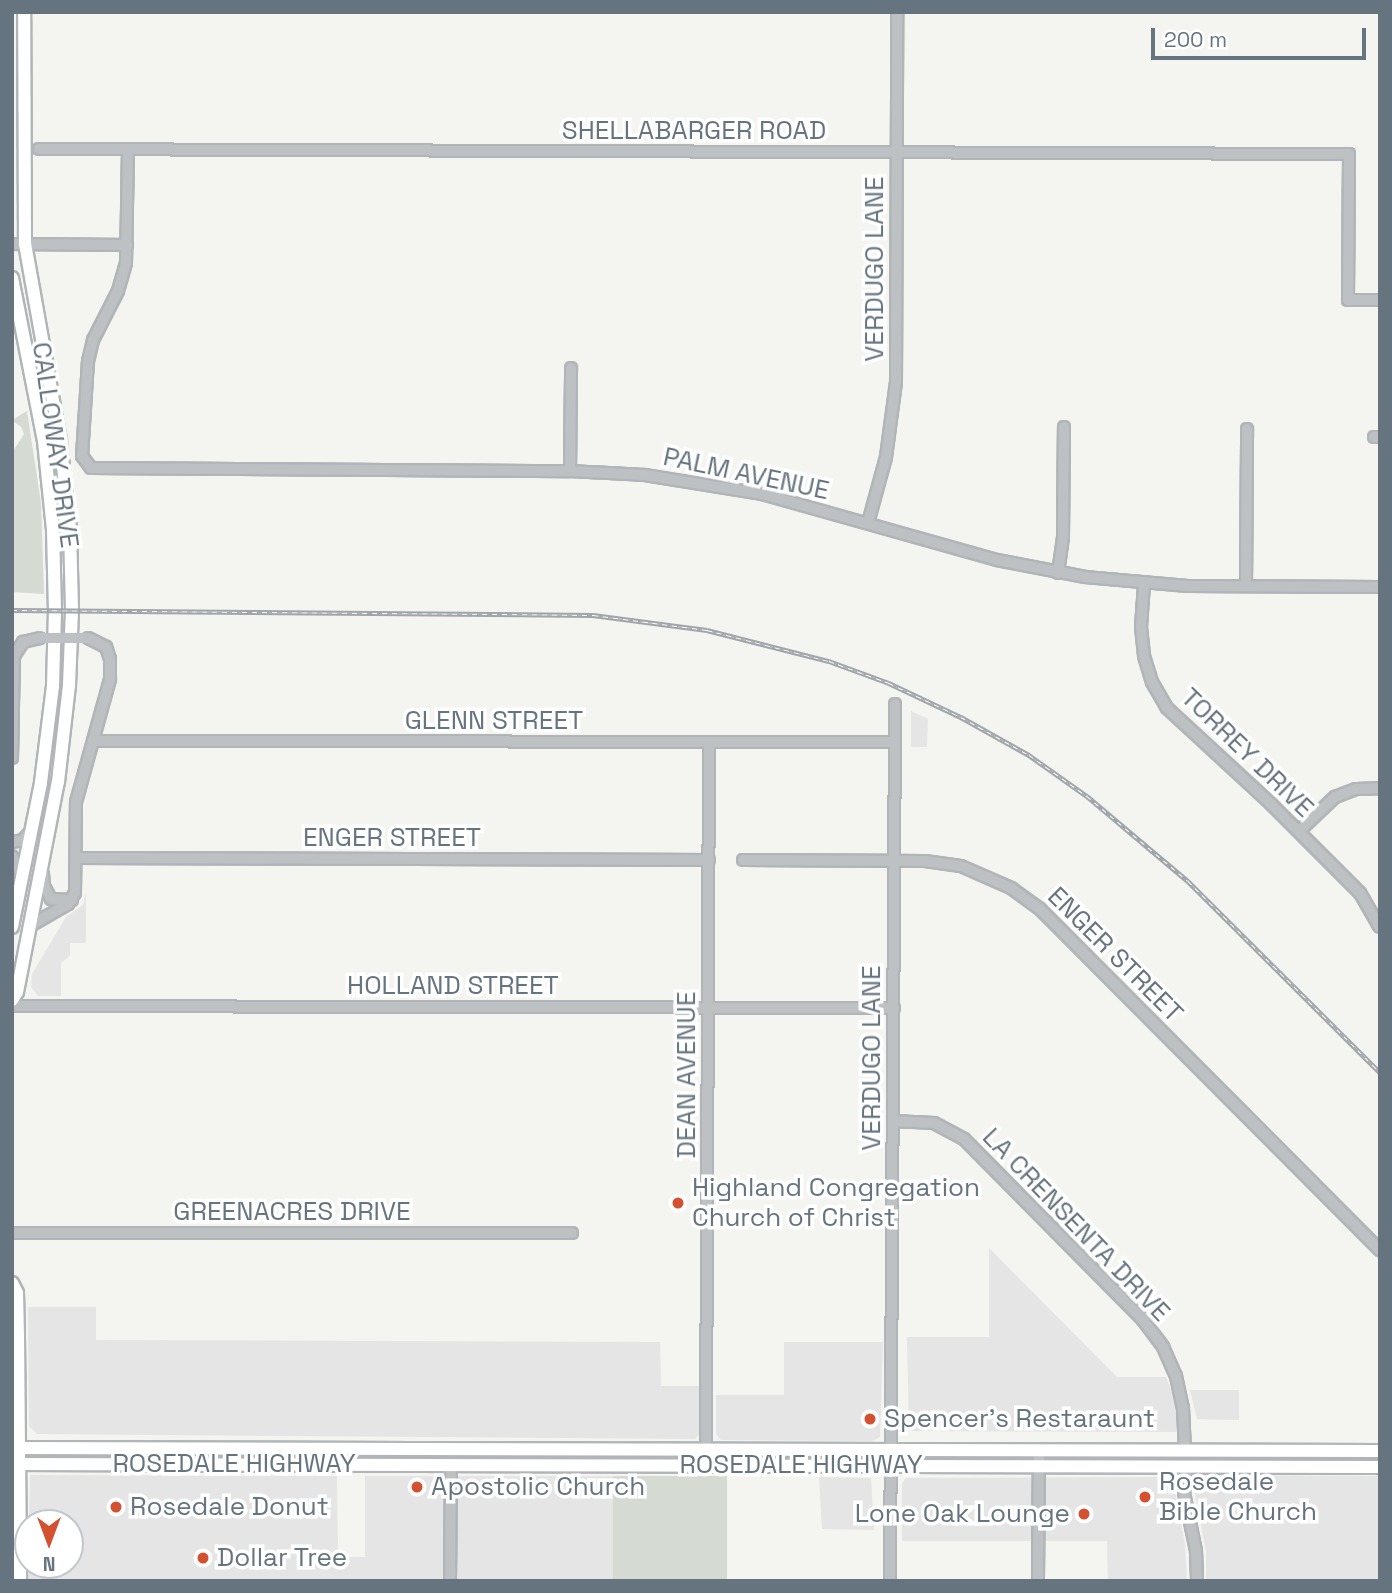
<!DOCTYPE html>
<html>
<head>
<meta charset="utf-8">
<style>
	body { margin:0 }
	#map { position:relative; width:1392px; height:1593px; overflow:hidden; background:#f4f4f0; font-family:"Space Grotesk",sans-serif }
	div>[style] { position:absolute }
	.built>* { inset:0; background:#e4e5e4 }
	.green>* { inset:0; background:#d5dad2; transform-origin:0 0 }
	.roads { filter:drop-shadow(2px 0 #b1b5b8) drop-shadow(-2px 0 #b1b5b8) drop-shadow(0 2px #b1b5b8) drop-shadow(0 -2px #b1b5b8) }
	.minor>* { height:10px; margin:-5px; padding:0 5px; transform-origin:5px; border-radius:5px; background:#bdc1c4 }
	.major>* { height:12px; margin:-6px; padding:0 6px; transform-origin:6px; border-radius:6px; background:#fff }
	.rail>* { height:4.5px; margin-top:-2.25px; transform-origin:0; background:repeating-linear-gradient(90deg,#fff 0 5px,#9fa5a9 0 10px); box-sizing:border-box; border-block:2px solid #9fa5a9 }
	.minor-bridge>* { height:10px; margin:-5px; padding:0 5px; transform-origin:5px; border-radius:5px; background:#bdc1c4 }
	.dots>* { width:19px; height:19px; translate:-50% -50%; box-sizing:border-box; border:4px solid #fff; border-radius:50% }
	span { translate:-50% -50%; white-space:nowrap; text-align:center; line-height:1.15; -webkit-text-stroke:7px #fff; paint-order:stroke }
	.street-label { font-size:26px; color:#65747f }
	.poi-label { font-size:26px; color:#65747f }
	.left { translate:0 -50%; text-align:left }
	.right { translate:-100% -50%; text-align:right }
	.frame { position:absolute; inset:0; border:14px solid #65747f; pointer-events:none }
	.north { position:absolute; left:14px; top:1509px; width:70px; height:70px; box-sizing:border-box; background:#fff; border:2px solid #c1c7cc; border-radius:50%; rotate:180deg; font-size:19px; font-weight:700; line-height:28px; text-align:center; color:#65747f }
	.north::after { content:''; display:block; margin:auto; width:24px; height:32px; background:#d35131; clip-path:polygon(50% 0,100% 100%,50% 72%,0 100%) }
	.scale { position:absolute; left:1151px; top:28px; width:215px; height:32px; box-sizing:border-box; border:4px solid #65747f; border-top:0; padding-left:9px; font-size:21px; line-height:24px; white-space:nowrap; color:#65747f; -webkit-text-stroke:5px #fff; paint-order:stroke }
</style>
</head>
<body>
<div id="map">
	<div class="built">
		<i style="clip-path:polygon(911px 711px,928px 719px,927px 747px,911px 747px)"></i>
		<i style="clip-path:polygon(86px 892px,86px 943px,70px 943px,70px 956px,61px 963px,61px 996px,38px 996px,31px 987px,32px 974px,66px 917px,83px 905px)"></i>
		<i style="clip-path:polygon(989px 1248px,1117px 1377px,1166px 1377px,1177px 1405px,1180px 1432px,909px 1431px,907px 1337px,989px 1337px)"></i>
		<i style="clip-path:polygon(28px 1307px,96px 1307px,96px 1340px,660px 1342px,661px 1386px,701px 1386px,699px 1434px,695px 1439px,37px 1434px,29px 1426px)"></i>
		<i style="clip-path:polygon(784px 1342px,883px 1342px,880px 1437px,872px 1441px,721px 1440px,716px 1434px,716px 1395px,784px 1395px)"></i>
		<i style="clip-path:polygon(1190px 1390px,1239px 1390px,1239px 1420px,1197px 1419px)"></i>
		<i style="clip-path:polygon(30px 1475px,337px 1476px,338px 1557px,365px 1557px,365px 1476px,613px 1476px,613px 1581px,29px 1581px,29px 1565px,70px 1565px,70px 1523px,29px 1523px)"></i>
		<i style="clip-path:polygon(1202px 1475px,1380px 1476px,1380px 1581px,1206px 1581px,1206px 1551px,1193px 1484px)"></i>
		<i style="clip-path:polygon(819px 1477px,871px 1478px,874px 1530px,822px 1529px)"></i>
		<i style="clip-path:polygon(1167px 1477px,1173px 1481px,1185px 1544px,1187px 1581px,1108px 1581px,1107px 1541px,902px 1541px,902px 1484px,906px 1478px)"></i>
	</div>
	<div class="green">
		<i style="clip-path:polygon(27px 411px,41px 503px,44px 594px,12px 592px,12px 453px,24px 434px,21px 427px,12px 420px)"></i>
		<i style="left:613px;top:1476px;width:114px;height:105px"></i>
	</div>
	<div class="roads">
		<div class="minor">
			<i style="left:39px;top:149px;width:1310px;rotate:0.22deg"></i>
			<i style="left:1349px;top:154px;width:146px;rotate:90.4deg"></i>
			<i style="left:1348px;top:300px;width:32px"></i>
			<i style="left:128px;top:150px;width:113px;rotate:91deg"></i>
			<i style="left:126px;top:263px;width:29px;rotate:106deg"></i>
			<i style="left:118px;top:291px;width:55px;rotate:117deg"></i>
			<i style="left:93px;top:340px;width:22px;rotate:103deg"></i>
			<i style="left:88px;top:361px;width:95px;rotate:93.6deg"></i>
			<i style="left:82px;top:456px;width:15px;rotate:53deg"></i>
			<i style="left:91px;top:468px;width:479px;rotate:0.4deg"></i>
			<i style="left:570px;top:471px;width:75px;rotate:3.1deg"></i>
			<i style="left:645px;top:475px;width:119px;rotate:9.2deg"></i>
			<i style="left:762px;top:494px;width:244px;rotate:15.7deg"></i>
			<i style="left:997px;top:560px;width:90px;rotate:10.9deg"></i>
			<i style="left:1085px;top:577px;width:103px;rotate:5deg"></i>
			<i style="left:1188px;top:586px;width:192px;rotate:0.3deg"></i>
			<i style="left:12px;top:244px;width:115px;rotate:0.5deg"></i>
			<i style="left:1374px;top:437px;width:6px"></i>
			<i style="left:570px;top:471px;width:103px;rotate:-89.4deg"></i>
			<i style="left:868px;top:523px;width:68px;rotate:-74.7deg"></i>
			<i style="left:886px;top:457px;width:76px;rotate:-82.4deg"></i>
			<i style="left:896px;top:382px;width:370px;rotate:-89.8deg"></i>
			<i style="left:1058px;top:573px;width:37px;rotate:-82deg"></i>
			<i style="left:1063px;top:536px;width:109px;rotate:-89.5deg"></i>
			<i style="left:1144px;top:584px;width:43px;rotate:94deg"></i>
			<i style="left:1141px;top:627px;width:29px;rotate:84deg"></i>
			<i style="left:1144px;top:656px;width:27px;rotate:73deg"></i>
			<i style="left:1152px;top:682px;width:30px;rotate:60deg"></i>
			<i style="left:1167px;top:708px;width:142px;rotate:42.7deg"></i>
			<i style="left:1271px;top:804px;width:126px;rotate:45deg"></i>
			<i style="left:1360px;top:893px;width:39px;rotate:60deg"></i>
			<i style="left:1246px;top:586px;width:157px;rotate:-89.6deg"></i>
			<i style="left:93px;top:741px;width:802px;rotate:0.07deg"></i>
			<i style="left:12px;top:758px;width:102px;rotate:-88.9deg"></i>
			<i style="left:14px;top:656px;width:17px;rotate:-57deg"></i>
			<i style="left:23px;top:642px;width:17px;rotate:-13deg"></i>
			<i style="left:1299px;top:831px;width:50px;rotate:-43.4deg"></i>
			<i style="left:1335px;top:797px;width:22px;rotate:-21deg"></i>
			<i style="left:1356px;top:789px;width:24px;rotate:-2deg"></i>
			<i style="left:12px;top:842px;width:11px;rotate:-10deg"></i>
			<i style="left:23px;top:840px;width:12px;rotate:-48deg"></i>
			<i style="left:12px;top:856px;width:21px;rotate:62deg"></i>
			<i style="left:76px;top:858px;width:633px;rotate:0.18deg"></i>
			<i style="left:743px;top:860px;width:182px;rotate:0.3deg"></i>
			<i style="left:925px;top:861px;width:36px;rotate:8deg"></i>
			<i style="left:961px;top:866px;width:55px;rotate:23.7deg"></i>
			<i style="left:1011px;top:888px;width:36px;rotate:36deg"></i>
			<i style="left:1040px;top:909px;width:482px;rotate:45.1deg"></i>
			<i style="left:43px;top:874px;width:12px;rotate:85deg"></i>
			<i style="left:44px;top:886px;width:15px;rotate:62deg"></i>
			<i style="left:51px;top:899px;width:21px;rotate:3deg"></i>
			<i style="left:30px;top:926px;width:44px;rotate:-30.1deg"></i>
			<i style="left:68px;top:904px;width:13px;rotate:-58deg"></i>
			<i style="left:75px;top:893px;width:91px;rotate:-89.4deg"></i>
			<i style="left:76px;top:802px;width:128px;rotate:-74.5deg"></i>
			<i style="left:110px;top:679px;width:20px;rotate:-90deg"></i>
			<i style="left:110px;top:659px;width:13px;rotate:-108deg"></i>
			<i style="left:106px;top:647px;width:20px;rotate:-153deg"></i>
			<i style="left:12px;top:1006px;width:882px;rotate:0.13deg"></i>
			<i style="left:893px;top:1121px;width:41px;rotate:2.8deg"></i>
			<i style="left:934px;top:1123px;width:34px;rotate:28deg"></i>
			<i style="left:964px;top:1139px;width:255px;rotate:45.3deg"></i>
			<i style="left:1143px;top:1320px;width:34px;rotate:53deg"></i>
			<i style="left:1163px;top:1347px;width:32px;rotate:66deg"></i>
			<i style="left:1176px;top:1376px;width:33px;rotate:78deg"></i>
			<i style="left:1183px;top:1408px;width:43px;rotate:87.3deg"></i>
			<i style="left:12px;top:1233px;width:560px"></i>
			<i style="left:706px;top:1449px;width:707px;rotate:-89.76deg"></i>
			<i style="left:1187px;top:1466px;width:27px;rotate:96deg"></i>
			<i style="left:1184px;top:1493px;width:59px;rotate:78.3deg"></i>
			<i style="left:1196px;top:1551px;width:30px;rotate:88deg"></i>
			<i style="left:450px;top:1581px;width:116px;rotate:-89.5deg"></i>
			<i style="left:890px;top:1581px;width:877px;rotate:-89.67deg"></i>
			<i style="left:1038px;top:1581px;width:131px;rotate:-89.6deg"></i>
		</div>
		<div class="major">
			<i style="left:12px;top:278px;width:166px;rotate:78.9deg"></i>
			<i style="left:44px;top:441px;width:89px;rotate:84.2deg"></i>
			<i style="left:53px;top:530px;width:80px;rotate:88.6deg"></i>
			<i style="left:55px;top:610px;width:76px;rotate:91.5deg"></i>
			<i style="left:53px;top:686px;width:98px;rotate:97.1deg"></i>
			<i style="left:41px;top:783px;width:147px;rotate:101.4deg"></i>
			<i style="left:12px;top:1000px;width:9px;rotate:-58deg"></i>
			<i style="left:17px;top:992px;width:214px;rotate:-79deg"></i>
			<i style="left:58px;top:782px;width:98px;rotate:-83.5deg"></i>
			<i style="left:69px;top:685px;width:75px;rotate:-87.7deg"></i>
			<i style="left:72px;top:610px;width:81px;rotate:-91.4deg"></i>
			<i style="left:70px;top:529px;width:90px;rotate:-96.4deg"></i>
			<i style="left:60px;top:440px;width:199px;rotate:-100.1deg"></i>
			<i style="left:25px;top:244px;width:232px;rotate:-90.2deg"></i>
			<i style="left:12px;top:1283px;width:11px;rotate:63deg"></i>
			<i style="left:17px;top:1293px;width:43px;rotate:88.7deg"></i>
			<i style="left:18px;top:1336px;width:245px;rotate:89.5deg"></i>
			<i style="left:12px;top:1448px;width:1368px;rotate:0.13deg"></i>
			<i style="left:12px;top:1464px;width:1368px;rotate:0.13deg"></i>
		</div>
	</div>
	<div class="rail">
		<i style="left:12px;top:610px;width:581px;rotate:0.49deg"></i>
		<i style="left:593px;top:615px;width:115px;rotate:7.5deg"></i>
		<i style="left:707px;top:630px;width:126px;rotate:14.3deg"></i>
		<i style="left:829px;top:661px;width:64px;rotate:20.1deg"></i>
		<i style="left:889px;top:683px;width:80px;rotate:25.3deg"></i>
		<i style="left:961px;top:717px;width:78px;rotate:29.2deg"></i>
		<i style="left:1029px;top:755px;width:71px;rotate:35.3deg"></i>
		<i style="left:1087px;top:796px;width:132px;rotate:40.1deg"></i>
		<i style="left:1188px;top:881px;width:271px;rotate:44.9deg"></i>
	</div>
	<div class="minor-bridge">
		<i style="left:40px;top:638px;width:48px"></i>
	</div>
	<div class="dots">
		<i style="left:678px;top:1203px;background:#d35131"></i>
		<i style="left:870px;top:1419px;background:#d35131"></i>
		<i style="left:417px;top:1487px;background:#d35131"></i>
		<i style="left:1145px;top:1497px;background:#d35131"></i>
		<i style="left:116px;top:1507px;background:#d35131"></i>
		<i style="left:1084px;top:1514px;background:#d35131"></i>
		<i style="left:203px;top:1558px;background:#d35131"></i>
	</div>
	<div class="street-label">
		<span style="left:694px;top:131px">SHELLABARGER ROAD</span>
		<span style="left:875px;top:269px;rotate:-90deg">VERDUGO LANE</span>
		<span style="left:55px;top:445px;rotate:82deg">CALLOWAY DRIVE</span>
		<span style="left:746px;top:474px;rotate:12deg">PALM AVENUE</span>
		<span style="left:494px;top:721px">GLENN STREET</span>
		<span style="left:1247px;top:753px;rotate:44deg">TORREY DRIVE</span>
		<span style="left:392px;top:838px">ENGER STREET</span>
		<span style="left:1115px;top:955px;rotate:45deg">ENGER STREET</span>
		<span style="left:453px;top:986px">HOLLAND STREET</span>
		<span style="left:872px;top:1058px;rotate:-90deg">VERDUGO LANE</span>
		<span style="left:687px;top:1075px;rotate:-90deg">DEAN AVENUE</span>
		<span style="left:292px;top:1212px">GREENACRES DRIVE</span>
		<span style="left:1076px;top:1225px;rotate:46deg">LA CRENSENTA DRIVE</span>
		<span style="left:234px;top:1464px">ROSEDALE HIGHWAY</span>
		<span style="left:801px;top:1465px">ROSEDALE HIGHWAY</span>
	</div>
	<div class="poi-label">
		<span class="left" style="left:692px;top:1203px">Highland Congregation<br>Church of Christ</span>
		<span class="left" style="left:884px;top:1419px">Spencer's Restaraunt</span>
		<span class="left" style="left:1159px;top:1497px">Rosedale<br>Bible Church</span>
		<span class="left" style="left:431px;top:1487px">Apostolic Church</span>
		<span class="left" style="left:130px;top:1507px">Rosedale Donut</span>
		<span class="right" style="left:1070px;top:1514px">Lone Oak Lounge</span>
		<span class="left" style="left:217px;top:1558px">Dollar Tree</span>
	</div>
	<div class="frame"></div>
	<div class="north">N</div>
	<div class="scale">200 m</div>
</div>
</body>
</html>
